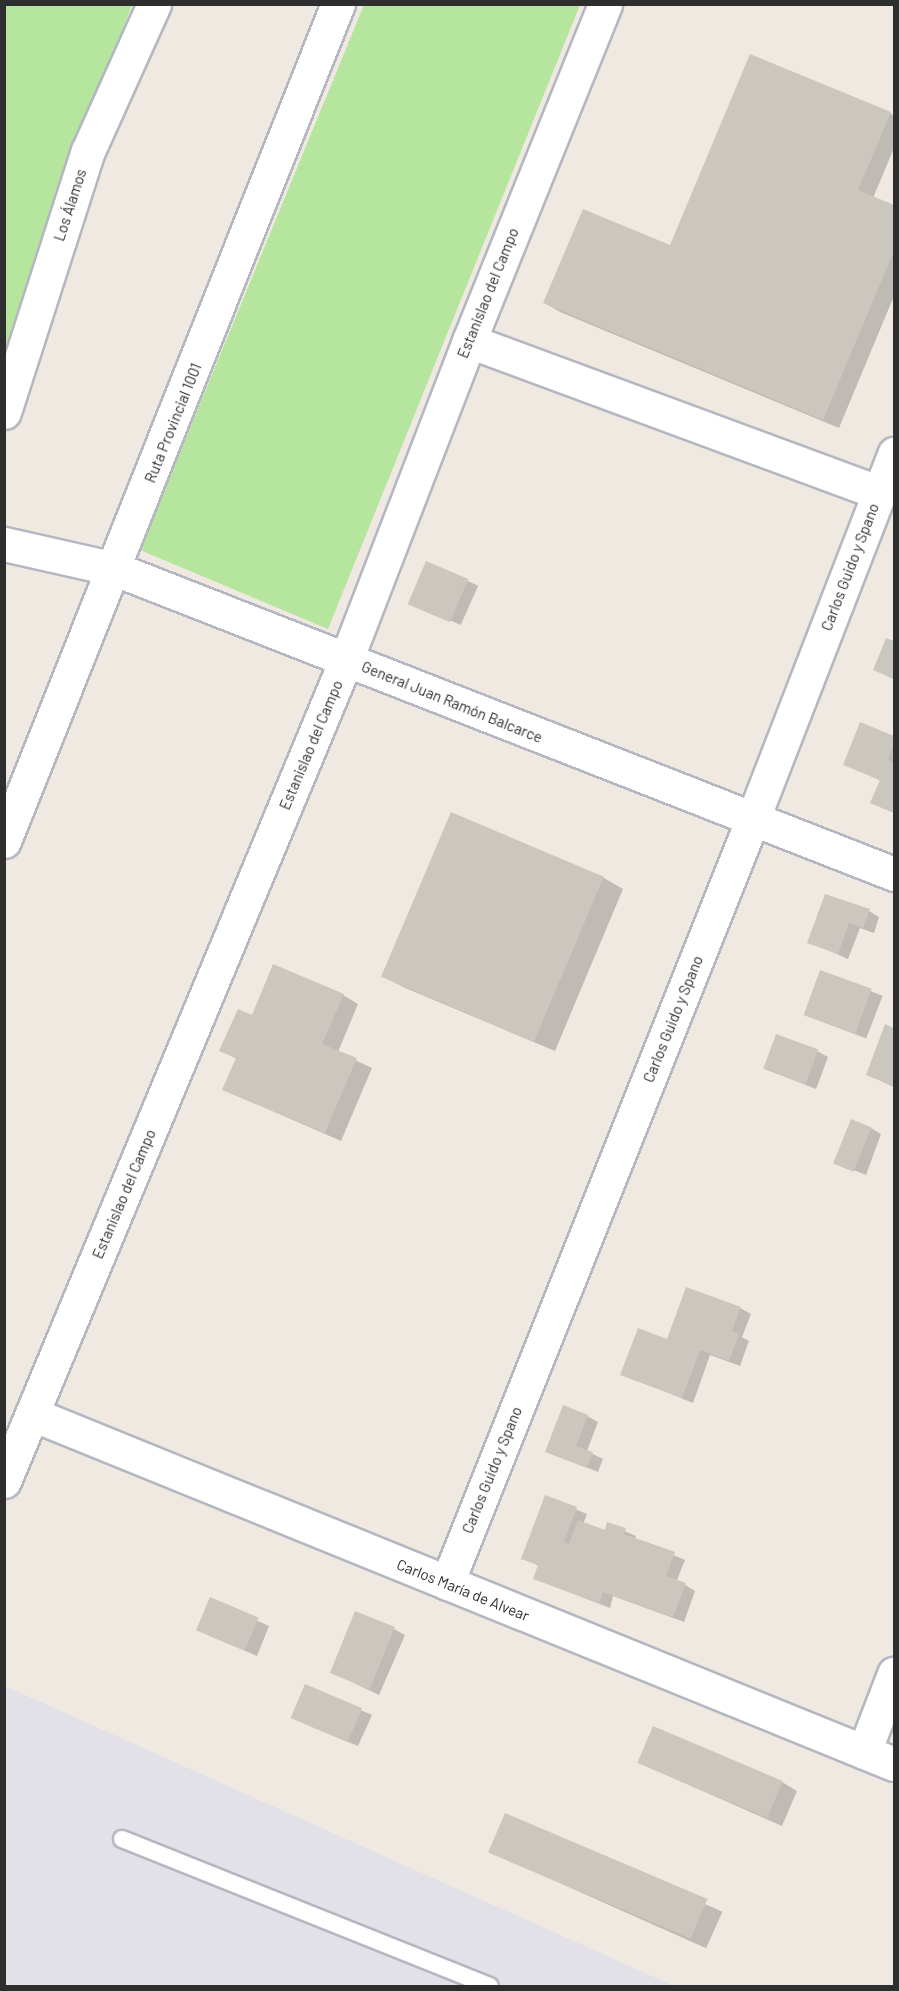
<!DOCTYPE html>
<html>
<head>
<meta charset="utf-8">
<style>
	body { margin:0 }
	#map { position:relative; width:899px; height:1991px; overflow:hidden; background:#efe9e1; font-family:Barlow,sans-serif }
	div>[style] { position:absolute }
	.industrial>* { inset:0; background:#e3e1e8 }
	.green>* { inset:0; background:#b6e59e }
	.shadow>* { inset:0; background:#0003; transform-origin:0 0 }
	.building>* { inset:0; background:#cbc7bf; transform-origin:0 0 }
	.roads { filter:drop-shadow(2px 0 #b4b7c1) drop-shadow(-2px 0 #b4b7c1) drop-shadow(0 2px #b4b7c1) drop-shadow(0 -2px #b4b7c1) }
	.lane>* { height:16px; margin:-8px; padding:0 8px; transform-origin:8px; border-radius:8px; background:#fff }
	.street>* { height:33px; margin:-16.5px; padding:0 16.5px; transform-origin:16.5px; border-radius:16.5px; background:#fff }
	.secondary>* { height:33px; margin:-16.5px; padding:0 16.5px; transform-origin:16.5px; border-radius:16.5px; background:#fff }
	span { translate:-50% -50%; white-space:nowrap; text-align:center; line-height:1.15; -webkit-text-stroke:4.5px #fff; paint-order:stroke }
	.street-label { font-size:15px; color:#2e2e2e }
	.frame { position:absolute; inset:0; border:6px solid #2e2e2e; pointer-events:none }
</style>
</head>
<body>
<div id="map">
	<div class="industrial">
		<i style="clip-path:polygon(5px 1686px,674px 1986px,5px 1986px)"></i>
	</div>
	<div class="green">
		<i style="clip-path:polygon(5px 5px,132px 5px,36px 257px,5px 369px)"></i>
		<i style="clip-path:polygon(364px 5px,580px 5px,328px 629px,140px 550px)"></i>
	</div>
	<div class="shadow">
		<i style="clip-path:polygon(890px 113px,894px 116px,894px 148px,873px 198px,894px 207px,894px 296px,839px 428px,560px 312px,545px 303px,671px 247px)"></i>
		<i style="left:427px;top:563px;width:56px;height:43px;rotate:24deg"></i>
		<i style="clip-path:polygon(887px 640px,894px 643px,894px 679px,885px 675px)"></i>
		<i style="clip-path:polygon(861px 724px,894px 737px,894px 813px,872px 803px,881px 781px,845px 764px)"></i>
		<i style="clip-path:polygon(451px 814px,604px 878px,623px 889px,555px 1051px,403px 987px,383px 976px)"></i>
		<i style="clip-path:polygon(869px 911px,879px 917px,874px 933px,860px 928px,848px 959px,809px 942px)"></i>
		<i style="left:821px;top:972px;width:66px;height:46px;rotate:21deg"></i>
		<i style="clip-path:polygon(343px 995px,358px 1004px,338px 1052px,372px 1068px,341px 1141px,224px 1090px,237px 1059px,221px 1051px,252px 1017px)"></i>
		<i style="clip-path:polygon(886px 1026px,894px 1029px,894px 1087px,868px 1075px)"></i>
		<i style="clip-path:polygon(817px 1051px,828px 1057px,816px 1089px,765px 1069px)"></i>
		<i style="clip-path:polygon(871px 1128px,881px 1134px,866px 1175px,836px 1163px)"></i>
		<i style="clip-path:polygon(740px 1308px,751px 1314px,742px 1337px,749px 1341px,740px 1366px,710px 1355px,693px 1403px,622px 1374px,668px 1341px)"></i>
		<i style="clip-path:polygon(587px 1416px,598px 1422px,587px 1451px,603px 1459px,598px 1472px,547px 1452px)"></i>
		<i style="clip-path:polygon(546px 1497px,587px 1514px,583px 1524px,605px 1532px,608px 1524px,636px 1536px,635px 1539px,685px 1560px,677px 1580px,695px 1591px,684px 1622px,613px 1596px,610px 1608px,535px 1579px,539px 1566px,523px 1558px)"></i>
		<i style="clip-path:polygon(210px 1599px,269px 1626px,257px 1656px,208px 1635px)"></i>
		<i style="clip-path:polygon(394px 1629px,405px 1635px,379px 1695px,331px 1672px)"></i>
		<i style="clip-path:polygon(306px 1686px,372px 1715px,358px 1746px,303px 1723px)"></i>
		<i style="clip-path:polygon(639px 1763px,782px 1782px,797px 1791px,782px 1826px)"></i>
		<i style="left:505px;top:1815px;width:238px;height:40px;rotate:24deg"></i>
	</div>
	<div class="building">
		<i style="clip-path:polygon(750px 54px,891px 112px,858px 190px,894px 205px,894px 251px,823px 420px,543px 303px,583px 209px,670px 245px)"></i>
		<i style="left:426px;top:561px;width:46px;height:47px;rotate:23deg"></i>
		<i style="clip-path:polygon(886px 638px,894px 641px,894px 679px,873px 670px)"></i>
		<i style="clip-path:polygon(860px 722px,894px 736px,894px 743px,888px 760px,894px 763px,894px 813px,870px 803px,880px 780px,843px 765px)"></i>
		<i style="left:451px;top:812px;width:166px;height:179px;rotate:23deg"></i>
		<i style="clip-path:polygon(825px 894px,870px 909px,863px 928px,849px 923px,838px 954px,807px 943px)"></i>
		<i style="clip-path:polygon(273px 964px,344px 994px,322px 1044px,357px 1058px,325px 1133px,222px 1090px,236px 1058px,219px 1051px,238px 1009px,252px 1015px)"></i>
		<i style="left:820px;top:970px;width:55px;height:48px;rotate:20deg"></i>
		<i style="clip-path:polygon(885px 1024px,894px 1028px,894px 1086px,866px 1075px)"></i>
		<i style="left:776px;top:1034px;width:45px;height:37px;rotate:20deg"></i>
		<i style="left:851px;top:1119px;width:22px;height:48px;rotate:22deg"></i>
		<i style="clip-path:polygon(686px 1287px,741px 1307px,732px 1331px,739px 1334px,729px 1361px,700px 1350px,682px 1398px,620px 1375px,638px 1328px,667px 1339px)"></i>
		<i style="clip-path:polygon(563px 1405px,588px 1415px,576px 1446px,593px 1452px,587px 1468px,545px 1452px)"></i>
		<i style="clip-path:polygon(545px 1495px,577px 1507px,564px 1542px,569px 1544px,578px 1520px,605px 1530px,607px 1522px,626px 1528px,624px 1534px,675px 1552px,666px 1576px,686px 1583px,673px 1617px,603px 1592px,599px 1603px,533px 1579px,538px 1565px,521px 1559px)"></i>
		<i style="left:210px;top:1597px;width:53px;height:36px;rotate:23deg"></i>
		<i style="left:355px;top:1611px;width:43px;height:67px;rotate:22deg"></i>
		<i style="left:305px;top:1684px;width:62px;height:37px;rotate:23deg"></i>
		<i style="left:653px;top:1726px;width:141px;height:40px;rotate:23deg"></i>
		<i style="left:505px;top:1813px;width:220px;height:43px;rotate:23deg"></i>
	</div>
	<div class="roads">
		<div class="lane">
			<i style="left:122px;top:1839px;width:396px;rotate:21.8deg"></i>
		</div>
		<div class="street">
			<i style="left:469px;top:341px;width:437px;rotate:20.3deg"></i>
			<i style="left:4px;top:412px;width:274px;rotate:-72.2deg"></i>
			<i style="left:88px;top:151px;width:161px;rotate:-65.8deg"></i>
			<i style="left:32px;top:1414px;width:930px;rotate:22.1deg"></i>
			<i style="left:4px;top:1481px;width:889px;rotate:-67.39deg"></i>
			<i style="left:346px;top:660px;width:342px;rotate:-68.9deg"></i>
			<i style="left:469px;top:341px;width:363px;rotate:-68deg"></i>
			<i style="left:447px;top:1583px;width:821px;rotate:-68.19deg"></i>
			<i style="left:752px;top:821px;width:394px;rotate:-68.8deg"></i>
			<i style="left:864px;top:1752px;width:84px;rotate:-69deg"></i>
		</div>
		<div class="secondary">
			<i style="left:4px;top:544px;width:114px;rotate:12.7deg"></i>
			<i style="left:115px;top:569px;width:837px;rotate:21.38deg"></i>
			<i style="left:4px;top:841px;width:901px;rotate:-68.25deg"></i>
		</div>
	</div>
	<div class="street-label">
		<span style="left:70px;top:205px;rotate:-72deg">Los Álamos</span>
		<span style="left:488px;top:293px;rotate:-68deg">Estanislao del Campo</span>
		<span style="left:173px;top:423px;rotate:-68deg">Ruta Provincial 1001</span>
		<span style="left:850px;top:567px;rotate:-69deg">Carlos Guido y Spano</span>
		<span style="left:452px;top:702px;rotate:22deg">General Juan Ramón Balcarce</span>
		<span style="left:311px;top:745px;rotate:-67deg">Estanislao del Campo</span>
		<span style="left:673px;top:1019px;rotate:-68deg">Carlos Guido y Spano</span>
		<span style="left:124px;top:1194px;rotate:-67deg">Estanislao del Campo</span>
		<span style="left:492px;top:1470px;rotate:-68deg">Carlos Guido y Spano</span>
		<span style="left:463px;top:1590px;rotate:22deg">Carlos María de Alvear</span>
	</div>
	<div class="frame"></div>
</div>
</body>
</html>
